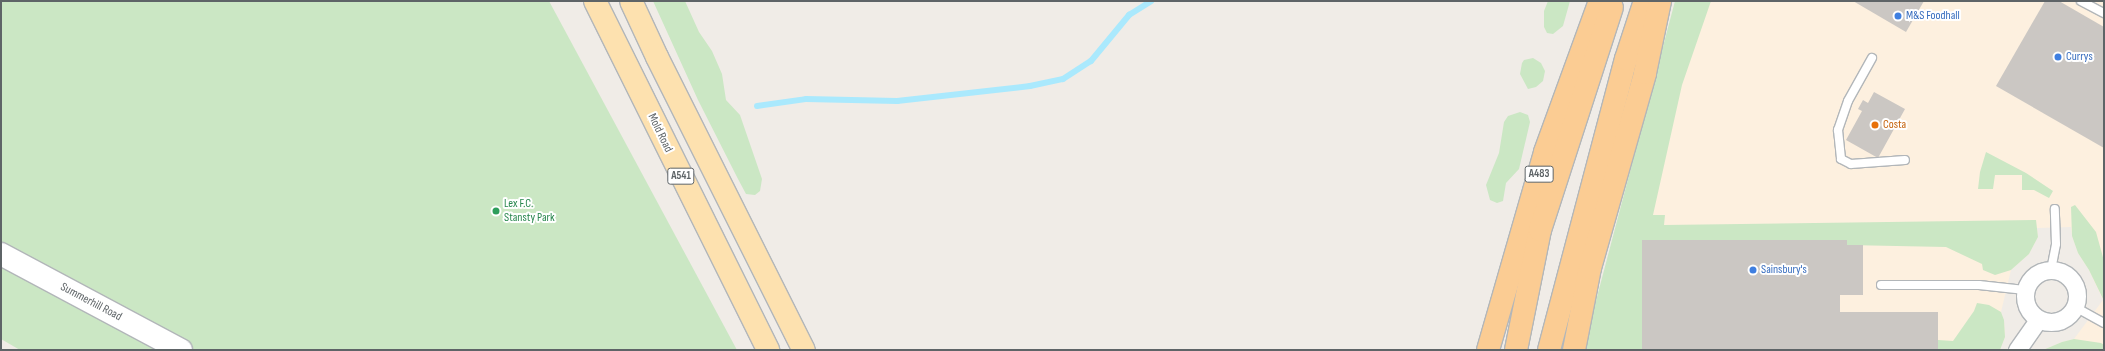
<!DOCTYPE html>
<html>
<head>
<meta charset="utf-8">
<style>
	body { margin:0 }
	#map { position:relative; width:2105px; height:351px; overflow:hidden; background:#f0ece7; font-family:"Sofia Sans Condensed",sans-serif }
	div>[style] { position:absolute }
	.commercial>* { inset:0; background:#fdf0df }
	.green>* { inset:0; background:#cbe7c4 }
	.stream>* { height:6px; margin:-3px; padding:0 3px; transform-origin:3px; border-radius:3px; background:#aae9fd }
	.building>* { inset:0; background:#cbc7c3 }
	.roads { filter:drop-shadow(1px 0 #b2b6b9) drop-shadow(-1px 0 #b2b6b9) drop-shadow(0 1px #b2b6b9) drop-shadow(0 -1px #b2b6b9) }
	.lane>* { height:8px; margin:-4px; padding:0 4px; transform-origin:4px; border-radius:4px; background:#fff }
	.street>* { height:17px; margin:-8.5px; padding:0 8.5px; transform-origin:8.5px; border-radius:8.5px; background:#fff }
	.street>.ring { margin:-8.5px; padding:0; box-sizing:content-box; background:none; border:17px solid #fff; border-radius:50% }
	.secondary>* { height:22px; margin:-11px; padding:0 11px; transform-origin:11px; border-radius:11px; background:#fff }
	.primary>* { height:22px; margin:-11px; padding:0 11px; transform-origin:11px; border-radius:11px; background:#fde1af }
	.highway>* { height:22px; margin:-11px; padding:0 11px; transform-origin:11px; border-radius:11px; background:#fbcc93 }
	.dots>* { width:11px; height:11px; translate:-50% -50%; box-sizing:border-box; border:2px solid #fff; border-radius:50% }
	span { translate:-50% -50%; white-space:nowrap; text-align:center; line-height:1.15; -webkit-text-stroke:4px #fff; paint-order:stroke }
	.shield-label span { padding:1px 3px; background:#fff; border:1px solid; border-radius:3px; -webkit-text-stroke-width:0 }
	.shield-label { font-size:11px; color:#5e6467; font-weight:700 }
	.shop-label { font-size:12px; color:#366cbe }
	.left { translate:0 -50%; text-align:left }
	.food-label { font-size:12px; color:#c56008 }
	.street-label { font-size:12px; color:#5e6467 }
	.leisure-label { font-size:12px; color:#27864d }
	.frame { position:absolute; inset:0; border:2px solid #5e6467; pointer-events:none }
</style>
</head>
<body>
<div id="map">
	<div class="commercial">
		<i style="clip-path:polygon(1693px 1px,2104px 1px,2104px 350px,2043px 350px,2062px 342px,2074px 339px,2103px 300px,2089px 270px,2078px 253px,2072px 236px,2071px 227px,2037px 228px,2038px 237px,2029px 254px,2011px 270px,2001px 312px,2004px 320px,2005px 337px,2000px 350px,1603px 350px)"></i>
	</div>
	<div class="green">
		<i style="clip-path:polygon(1px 1px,549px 1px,737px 350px,20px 350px,1px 339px)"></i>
		<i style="clip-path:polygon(653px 1px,685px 1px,699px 32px,712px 51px,722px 74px,726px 100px,740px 115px,762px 179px,760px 191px,755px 195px,746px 194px,738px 179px,698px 100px)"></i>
		<i style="clip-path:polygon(1548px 1px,1570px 1px,1563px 26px,1553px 34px,1547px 33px,1544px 27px,1544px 11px)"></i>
		<i style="clip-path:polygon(1675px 1px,1711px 1px,1682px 85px,1653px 215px,1665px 215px,1664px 225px,2036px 220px,2038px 237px,2029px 254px,2011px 270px,1995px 275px,1983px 270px,1982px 264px,1946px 247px,1847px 245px,1847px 240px,1643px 240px,1642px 350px,1583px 350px)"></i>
		<i style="clip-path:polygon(1533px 58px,1541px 63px,1545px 71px,1543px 81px,1536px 87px,1528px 89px,1520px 74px,1522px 63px,1524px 60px)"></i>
		<i style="clip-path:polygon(1520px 112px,1528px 115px,1530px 122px,1519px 169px,1506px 183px,1503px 201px,1497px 203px,1490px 200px,1486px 185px,1499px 153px,1504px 122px,1508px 116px)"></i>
		<i style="clip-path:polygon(1986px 152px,2026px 173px,2053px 191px,2049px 198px,2034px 190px,2022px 190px,2022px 175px,1995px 175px,1993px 189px,1978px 189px,1980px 172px)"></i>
		<i style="clip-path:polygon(2075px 205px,2096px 232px,2104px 261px,2104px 301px,2089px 270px,2078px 253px,2072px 236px,2071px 207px)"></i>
		<i style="clip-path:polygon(1977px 303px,1989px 305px,2001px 312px,2004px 320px,2005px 337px,2000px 350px,1938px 350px,1938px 340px,1953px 341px,1974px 311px)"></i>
		<i style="clip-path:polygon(2074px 339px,2101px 343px,2104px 345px,2104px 350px,2043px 350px,2062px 342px)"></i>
	</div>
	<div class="stream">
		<i style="left:757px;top:106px;width:49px;rotate:-8.1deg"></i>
		<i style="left:806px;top:99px;width:91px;rotate:1.3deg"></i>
		<i style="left:897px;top:101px;width:134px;rotate:-6.4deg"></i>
		<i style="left:1030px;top:86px;width:34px;rotate:-12deg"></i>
		<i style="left:1063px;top:79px;width:33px;rotate:-33deg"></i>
		<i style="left:1091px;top:61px;width:60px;rotate:-50.4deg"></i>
		<i style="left:1129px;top:15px;width:26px;rotate:-32deg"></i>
	</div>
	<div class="building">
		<i style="clip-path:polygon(1853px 1px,1924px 1px,1906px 32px)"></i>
		<i style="clip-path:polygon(2045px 1px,2059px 1px,2104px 27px,2104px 148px,1996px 86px)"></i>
		<i style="clip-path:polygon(1874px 92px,1905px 109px,1878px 158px,1846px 140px,1862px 111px,1858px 109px,1863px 100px,1868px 103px)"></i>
		<i style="clip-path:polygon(1642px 240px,1847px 240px,1847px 245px,1863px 245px,1863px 295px,1840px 295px,1840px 312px,1938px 312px,1938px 350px,1642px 350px)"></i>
	</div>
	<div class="roads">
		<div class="lane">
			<i style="left:2081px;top:1px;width:26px;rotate:28deg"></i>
			<i style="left:1872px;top:58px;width:49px;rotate:119.2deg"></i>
			<i style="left:1848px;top:101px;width:31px;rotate:109deg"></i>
			<i style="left:1838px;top:130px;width:29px;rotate:84deg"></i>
			<i style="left:1841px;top:159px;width:11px;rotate:27deg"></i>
			<i style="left:1851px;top:164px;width:54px;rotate:-4.2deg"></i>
			<i style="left:2051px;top:270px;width:26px;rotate:-79deg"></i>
			<i style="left:2056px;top:244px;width:35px;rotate:-92deg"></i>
			<i style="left:1881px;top:285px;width:98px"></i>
			<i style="left:1979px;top:285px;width:46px;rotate:6.2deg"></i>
			<i style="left:2075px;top:307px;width:33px;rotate:29deg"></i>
		</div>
		<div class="street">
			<i class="ring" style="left:2025px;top:270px;width:35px;height:35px"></i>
			<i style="left:2017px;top:350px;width:37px;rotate:-55deg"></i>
		</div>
		<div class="secondary">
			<i style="left:1px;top:254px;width:204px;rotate:28.1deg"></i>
		</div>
		<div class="primary">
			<i style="left:595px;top:1px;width:390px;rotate:63.6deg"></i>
			<i style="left:631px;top:1px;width:62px;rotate:65.1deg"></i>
			<i style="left:657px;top:57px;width:328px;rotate:63.4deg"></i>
		</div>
		<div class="highway">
			<i style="left:1488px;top:350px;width:206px;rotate:-73.9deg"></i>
			<i style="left:1545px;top:152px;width:161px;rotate:-70deg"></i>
			<i style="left:1516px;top:350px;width:122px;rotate:-78.7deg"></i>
			<i style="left:1540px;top:230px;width:234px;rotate:-72.1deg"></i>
			<i style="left:1549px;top:350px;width:301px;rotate:-75.2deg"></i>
			<i style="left:1626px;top:59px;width:61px;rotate:-71.9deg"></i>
			<i style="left:1574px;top:350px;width:84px;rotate:-79deg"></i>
			<i style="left:1590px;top:268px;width:203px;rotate:-74.2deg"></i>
			<i style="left:1645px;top:73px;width:74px;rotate:-78.2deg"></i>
		</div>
	</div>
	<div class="dots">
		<i style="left:1898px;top:16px;background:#3f7fe0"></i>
		<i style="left:2058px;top:57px;background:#3f7fe0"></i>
		<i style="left:1875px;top:125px;background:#e8710a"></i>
		<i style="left:496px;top:211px;background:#2e9e5b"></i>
		<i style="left:1753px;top:270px;background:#3f7fe0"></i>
	</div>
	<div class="shield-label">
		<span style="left:1539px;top:174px">A483</span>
		<span style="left:681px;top:176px">A541</span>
	</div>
	<div class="shop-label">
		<span class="left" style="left:1906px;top:16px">M&amp;S Foodhall</span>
		<span class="left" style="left:2066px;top:57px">Currys</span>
		<span class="left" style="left:1761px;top:270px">Sainsbury's</span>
	</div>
	<div class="food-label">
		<span class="left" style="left:1883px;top:125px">Costa</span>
	</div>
	<div class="street-label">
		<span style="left:660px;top:133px;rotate:64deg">Mold Road</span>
		<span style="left:91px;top:302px;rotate:28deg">Summerhill Road</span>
	</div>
	<div class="leisure-label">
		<span class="left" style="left:504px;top:211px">Lex F.C.<br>Stansty Park</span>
	</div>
	<div class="frame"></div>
</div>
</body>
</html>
